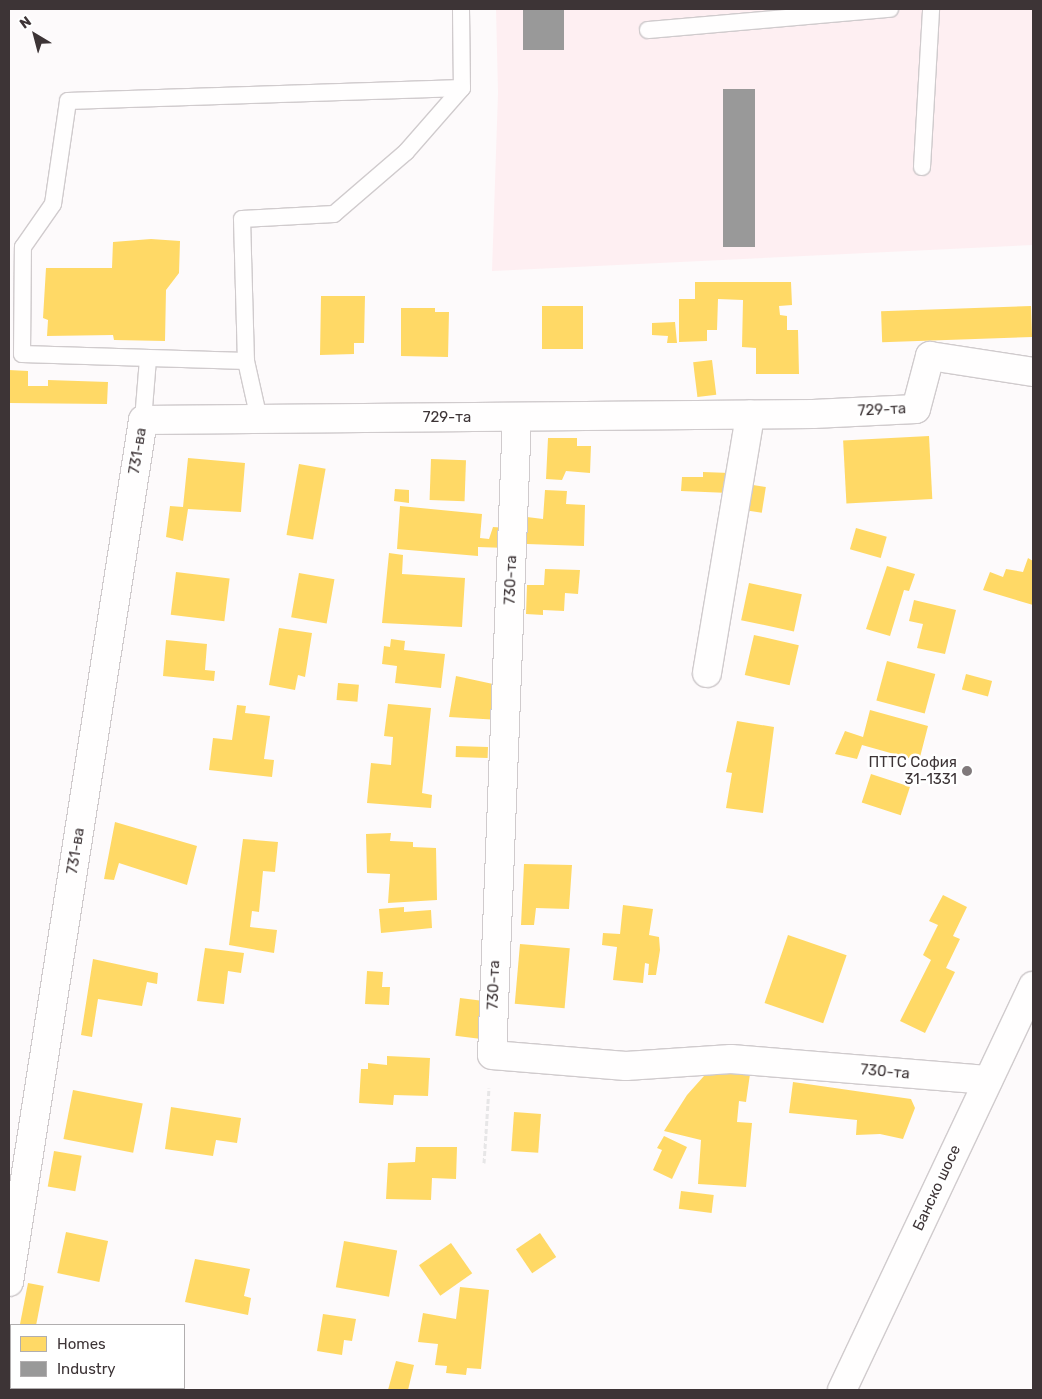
<!DOCTYPE html>
<html>
<head>
<meta charset="utf-8">
<style>
	body { margin:0 }
	#map { position:relative; width:1042px; height:1399px; overflow:hidden; background:#fdfafb; font-family:Rubik,sans-serif }
	div>[style] { position:absolute }
	.built>* { inset:0; background:#feeff2 }
	.homes>* { inset:0; background:#ffd966; transform-origin:0 0 }
	.industry>* { inset:0; background:#999; transform-origin:0 0 }
	.path>* { height:3px; margin-top:-1.5px; transform-origin:0; background:repeating-linear-gradient(90deg,#e7e6e7 0 5px,transparent 0 7.5px) }
	.roads { filter:drop-shadow(1px 0 #d0cbcd) drop-shadow(-1px 0 #d0cbcd) drop-shadow(0 1px #d0cbcd) drop-shadow(0 -1px #d0cbcd) }
	.lane>* { height:16px; margin:-8px; padding:0 8px; transform-origin:8px; border-radius:8px; background:#fffefe }
	.street>* { height:28px; margin:-14px; padding:0 14px; transform-origin:14px; border-radius:14px; background:#fffefe }
	.secondary>* { height:28px; margin:-14px; padding:0 14px; transform-origin:14px; border-radius:14px; background:#fffefe }
	.dots>* { width:14px; height:14px; translate:-50% -50%; box-sizing:border-box; border:2px solid #fff; border-radius:50% }
	span { translate:-50% -50%; white-space:nowrap; text-align:center; line-height:1.15; -webkit-text-stroke:5px #fff; paint-order:stroke }
	.street-label { font-size:15px; color:#3d3436 }
	.poi-label { font-size:15px; color:#3d3436 }
	.right { translate:-100% -50%; text-align:right }
	.frame { position:absolute; inset:0; border:10px solid #3d3436; pointer-events:none }
	.legend { position:absolute; left:10px; top:1324px; width:175px; height:65px; box-sizing:border-box; background:#fff; border:1px solid #b1aeaf; margin:0; padding:6px 9px; list-style:none; font-size:15px; color:#3d3436 }
	.legend li { display:flex; align-items:center; gap:10px; height:25px }
	.legend b { width:25px; border:1px solid #b1aeaf }
	.north { position:absolute; left:10px; top:10px; width:50px; height:50px; -webkit-text-stroke:4px #fff; paint-order:stroke; rotate:323deg; font-size:14px; font-weight:700; line-height:20px; text-align:center; color:#3d3436 }
	.north::after { content:''; display:block; margin:auto; width:18px; height:22px; background:#3d3436; clip-path:polygon(50% 0,100% 100%,50% 72%,0 100%) }
</style>
</head>
<body>
<div id="map">
	<div class="built">
		<i style="clip-path:polygon(496px 9px,1033px 9px,1033px 245px,492px 271px,498px 93px)"></i>
	</div>
	<div class="homes">
		<i style="clip-path:polygon(151px 239px,180px 241px,179px 273px,166px 290px,165px 341px,114px 340px,113px 335px,47px 336px,48px 320px,43px 318px,46px 268px,112px 268px,113px 242px)"></i>
		<i style="clip-path:polygon(695px 282px,791px 282px,792px 305px,779px 306px,780px 315px,787px 316px,787px 330px,798px 330px,799px 374px,756px 374px,756px 348px,742px 347px,743px 300px,718px 299px,717px 330px,707px 330px,707px 341px,679px 342px,679px 299px,695px 299px)"></i>
		<i style="clip-path:polygon(321px 296px,365px 296px,364px 343px,354px 343px,354px 354px,320px 355px)"></i>
		<i style="left:542px;top:306px;width:41px;height:43px"></i>
		<i style="left:1031px;top:306px;width:31px;height:150px;rotate:88deg"></i>
		<i style="clip-path:polygon(401px 308px,435px 308px,435px 312px,449px 312px,448px 357px,401px 356px)"></i>
		<i style="clip-path:polygon(675px 322px,677px 343px,667px 343px,668px 336px,652px 335px,652px 323px)"></i>
		<i style="left:712px;top:360px;width:35px;height:19px;rotate:83deg"></i>
		<i style="clip-path:polygon(9px 370px,28px 371px,28px 386px,48px 386px,48px 380px,108px 382px,107px 404px,9px 403px)"></i>
		<i style="left:929px;top:436px;width:63px;height:86px;rotate:87deg"></i>
		<i style="clip-path:polygon(548px 438px,577px 438px,577px 446px,591px 446px,590px 473px,566px 471px,562px 480px,546px 479px)"></i>
		<i style="clip-path:polygon(188px 458px,245px 463px,241px 512px,188px 509px,183px 541px,166px 537px,170px 506px,183px 507px)"></i>
		<i style="left:431px;top:459px;width:35px;height:41px;rotate:2deg"></i>
		<i style="left:299px;top:464px;width:27px;height:72px;rotate:10deg"></i>
		<i style="clip-path:polygon(703px 472px,730px 473px,729px 493px,681px 491px,682px 477px,703px 477px)"></i>
		<i style="left:753px;top:485px;width:13px;height:26px;rotate:9deg"></i>
		<i style="clip-path:polygon(395px 489px,409px 490px,409px 503px,394px 501px)"></i>
		<i style="clip-path:polygon(545px 490px,567px 491px,566px 504px,585px 505px,584px 546px,527px 544px,527px 517px,543px 519px)"></i>
		<i style="clip-path:polygon(400px 506px,482px 514px,480px 538px,489px 539px,493px 527px,508px 528px,507px 548px,478px 547px,478px 556px,397px 549px)"></i>
		<i style="left:856px;top:528px;width:32px;height:22px;rotate:16deg"></i>
		<i style="clip-path:polygon(389px 553px,403px 555px,402px 574px,465px 578px,462px 627px,382px 623px)"></i>
		<i style="clip-path:polygon(1028px 558px,1033px 561px,1033px 605px,983px 590px,990px 572px,1003px 577px,1006px 569px,1023px 572px)"></i>
		<i style="clip-path:polygon(887px 566px,915px 574px,909px 591px,904px 590px,890px 636px,866px 629px)"></i>
		<i style="clip-path:polygon(545px 569px,580px 570px,578px 594px,565px 593px,564px 611px,543px 610px,543px 615px,526px 614px,527px 585px,544px 585px)"></i>
		<i style="left:176px;top:572px;width:54px;height:43px;rotate:7deg"></i>
		<i style="left:299px;top:573px;width:36px;height:45px;rotate:10deg"></i>
		<i style="left:749px;top:583px;width:54px;height:38px;rotate:12deg"></i>
		<i style="clip-path:polygon(914px 600px,956px 610px,945px 654px,917px 648px,923px 624px,909px 621px)"></i>
		<i style="clip-path:polygon(279px 628px,312px 633px,305px 677px,298px 675px,295px 690px,269px 685px)"></i>
		<i style="left:754px;top:635px;width:46px;height:41px;rotate:13deg"></i>
		<i style="clip-path:polygon(391px 639px,405px 641px,404px 650px,445px 654px,441px 688px,395px 683px,397px 666px,382px 664px,384px 646px,390px 647px)"></i>
		<i style="clip-path:polygon(166px 640px,207px 644px,205px 670px,215px 671px,214px 681px,163px 676px)"></i>
		<i style="left:887px;top:661px;width:50px;height:41px;rotate:15deg"></i>
		<i style="left:966px;top:674px;width:27px;height:16px;rotate:15deg"></i>
		<i style="clip-path:polygon(456px 676px,493px 684px,492px 697px,501px 699px,500px 720px,449px 717px)"></i>
		<i style="left:338px;top:683px;width:21px;height:17px;rotate:5deg"></i>
		<i style="clip-path:polygon(388px 704px,431px 708px,422px 793px,432px 795px,431px 808px,367px 803px,371px 763px,391px 765px,393px 737px,384px 736px)"></i>
		<i style="clip-path:polygon(237px 705px,246px 706px,245px 713px,270px 716px,264px 759px,274px 760px,272px 777px,209px 770px,213px 738px,232px 740px)"></i>
		<i style="clip-path:polygon(870px 710px,928px 726px,919px 761px,862px 745px,857px 759px,835px 754px,845px 731px,863px 737px)"></i>
		<i style="clip-path:polygon(737px 721px,774px 727px,763px 813px,726px 808px,732px 773px,726px 772px)"></i>
		<i style="left:456px;top:746px;width:32px;height:11px;rotate:2deg"></i>
		<i style="left:871px;top:774px;width:41px;height:30px;rotate:18deg"></i>
		<i style="clip-path:polygon(115px 822px,197px 846px,187px 885px,119px 863px,114px 880px,104px 879px)"></i>
		<i style="clip-path:polygon(391px 833px,390px 841px,413px 842px,413px 847px,436px 848px,437px 900px,388px 903px,390px 874px,367px 873px,366px 834px)"></i>
		<i style="clip-path:polygon(243px 839px,278px 842px,275px 872px,263px 871px,259px 912px,252px 911px,250px 927px,277px 930px,274px 953px,229px 945px)"></i>
		<i style="clip-path:polygon(524px 864px,572px 865px,569px 909px,536px 908px,534px 925px,521px 925px)"></i>
		<i style="clip-path:polygon(943px 895px,967px 907px,953px 936px,960px 939px,946px 968px,955px 972px,925px 1033px,900px 1021px,931px 960px,923px 955px,938px 925px,929px 921px)"></i>
		<i style="clip-path:polygon(623px 905px,653px 909px,649px 935px,659px 937px,660px 950px,656px 975px,648px 975px,649px 964px,645px 963px,643px 983px,613px 980px,617px 947px,602px 945px,603px 933px,620px 934px)"></i>
		<i style="clip-path:polygon(404px 907px,404px 912px,431px 910px,432px 928px,381px 933px,379px 909px)"></i>
		<i style="left:788px;top:935px;width:62px;height:72px;rotate:19deg"></i>
		<i style="left:520px;top:944px;width:50px;height:60px;rotate:5deg"></i>
		<i style="clip-path:polygon(205px 948px,244px 953px,241px 973px,228px 971px,224px 1004px,197px 1001px)"></i>
		<i style="clip-path:polygon(93px 959px,158px 973px,157px 984px,147px 982px,142px 1006px,98px 999px,92px 1037px,81px 1035px)"></i>
		<i style="clip-path:polygon(367px 971px,383px 972px,382px 987px,390px 987px,389px 1005px,365px 1004px)"></i>
		<i style="left:460px;top:998px;width:26px;height:38px;rotate:7deg"></i>
		<i style="clip-path:polygon(387px 1056px,430px 1058px,428px 1096px,394px 1095px,393px 1105px,359px 1103px,361px 1069px,368px 1069px,368px 1063px,387px 1065px)"></i>
		<i style="clip-path:polygon(712px 1067px,750px 1074px,746px 1102px,739px 1101px,737px 1122px,752px 1123px,746px 1187px,698px 1184px,701px 1140px,664px 1131px,687px 1095px)"></i>
		<i style="clip-path:polygon(793px 1082px,911px 1099px,915px 1108px,903px 1139px,880px 1134px,856px 1135px,857px 1120px,789px 1113px)"></i>
		<i style="left:73px;top:1090px;width:71px;height:50px;rotate:11deg"></i>
		<i style="clip-path:polygon(171px 1107px,241px 1118px,237px 1143px,216px 1140px,213px 1156px,165px 1149px)"></i>
		<i style="left:514px;top:1112px;width:27px;height:39px;rotate:4deg"></i>
		<i style="clip-path:polygon(664px 1136px,687px 1147px,672px 1179px,653px 1170px,662px 1150px,657px 1148px)"></i>
		<i style="clip-path:polygon(416px 1147px,457px 1147px,456px 1179px,432px 1178px,431px 1200px,386px 1199px,388px 1163px,415px 1162px)"></i>
		<i style="left:54px;top:1151px;width:28px;height:36px;rotate:10deg"></i>
		<i style="left:681px;top:1191px;width:33px;height:18px;rotate:7deg"></i>
		<i style="left:66px;top:1232px;width:43px;height:42px;rotate:12deg"></i>
		<i style="left:540px;top:1233px;width:29px;height:29px;rotate:56deg"></i>
		<i style="left:344px;top:1241px;width:54px;height:47px;rotate:10deg"></i>
		<i style="left:451px;top:1243px;width:37px;height:39px;rotate:55deg"></i>
		<i style="clip-path:polygon(195px 1259px,250px 1269px,244px 1296px,251px 1298px,248px 1315px,185px 1302px)"></i>
		<i style="left:28px;top:1283px;width:16px;height:42px;rotate:11deg"></i>
		<i style="clip-path:polygon(460px 1287px,489px 1290px,481px 1369px,467px 1368px,466px 1375px,446px 1373px,447px 1366px,435px 1365px,438px 1344px,418px 1342px,423px 1313px,456px 1319px)"></i>
		<i style="clip-path:polygon(323px 1314px,356px 1319px,352px 1341px,344px 1340px,342px 1355px,317px 1351px)"></i>
		<i style="clip-path:polygon(396px 1361px,414px 1365px,408px 1390px,388px 1390px)"></i>
		<i style="clip-path:polygon(48px 1388px,92px 1388px,48px 1390px)"></i>
	</div>
	<div class="industry">
		<i style="left:523px;top:9px;width:41px;height:41px"></i>
		<i style="left:723px;top:89px;width:32px;height:158px"></i>
	</div>
	<div class="path">
		<i style="left:484px;top:1163px;width:75px;rotate:-86.2deg"></i>
	</div>
	<div class="roads">
		<div class="lane">
			<i style="left:461px;top:9px;width:79px;rotate:89.3deg"></i>
			<i style="left:462px;top:88px;width:85px;rotate:131.2deg"></i>
			<i style="left:406px;top:152px;width:95px;rotate:139.3deg"></i>
			<i style="left:334px;top:214px;width:92px;rotate:176.9deg"></i>
			<i style="left:242px;top:219px;width:142px;rotate:88.4deg"></i>
			<i style="left:246px;top:361px;width:224px;rotate:-178.2deg"></i>
			<i style="left:22px;top:354px;width:107px;rotate:-89.5deg"></i>
			<i style="left:23px;top:247px;width:52px;rotate:-55.1deg"></i>
			<i style="left:53px;top:204px;width:104px;rotate:-81.7deg"></i>
			<i style="left:68px;top:101px;width:394px;rotate:-1.9deg"></i>
			<i style="left:648px;top:30px;width:243px;rotate:-5deg"></i>
			<i style="left:922px;top:167px;width:158px;rotate:-86.7deg"></i>
			<i style="left:246px;top:361px;width:59px;rotate:77.4deg"></i>
			<i style="left:143px;top:420px;width:61px;rotate:-85.3deg"></i>
		</div>
		<div class="street">
			<i style="left:517px;top:417px;width:638px;rotate:92.24deg"></i>
			<i style="left:492px;top:1055px;width:134px;rotate:4.7deg"></i>
			<i style="left:626px;top:1066px;width:105px;rotate:-3.8deg"></i>
			<i style="left:731px;top:1059px;width:258px;rotate:4.7deg"></i>
			<i style="left:707px;top:673px;width:262px;rotate:-80.5deg"></i>
			<i style="left:9px;top:1282px;width:872px;rotate:-81.16deg"></i>
			<i style="left:143px;top:420px;width:670px;rotate:-0.51deg"></i>
			<i style="left:813px;top:414px;width:103px;rotate:-2.8deg"></i>
			<i style="left:916px;top:409px;width:55px;rotate:-75.2deg"></i>
			<i style="left:930px;top:356px;width:104px;rotate:8.8deg"></i>
		</div>
		<div class="secondary">
			<i style="left:842px;top:1390px;width:447px;rotate:-64.7deg"></i>
		</div>
	</div>
	<div class="dots">
		<i style="left:967px;top:771px;background:#80797b"></i>
	</div>
	<div class="street-label">
		<span style="left:882px;top:410px;rotate:-3deg">729-та</span>
		<span style="left:447px;top:418px">729-та</span>
		<span style="left:138px;top:451px;rotate:-81deg">731-ва</span>
		<span style="left:511px;top:580px;rotate:-88deg">730-та</span>
		<span style="left:76px;top:851px;rotate:-81deg">731-ва</span>
		<span style="left:494px;top:985px;rotate:-88deg">730-та</span>
		<span style="left:885px;top:1072px;rotate:5deg">730-та</span>
		<span style="left:937px;top:1188px;rotate:-65deg">Банско шосе</span>
	</div>
	<div class="poi-label">
		<span class="right" style="left:957px;top:771px">ПТТС София<br>31-1331</span>
	</div>
	<div class="frame"></div>
	<ul class="legend">
	<li><b style="height:14px;background:#ffd966"></b>Homes</li>
	<li><b style="height:14px;background:#999"></b>Industry</li>
	</ul>
	<div class="north">N</div>
</div>
</body>
</html>
